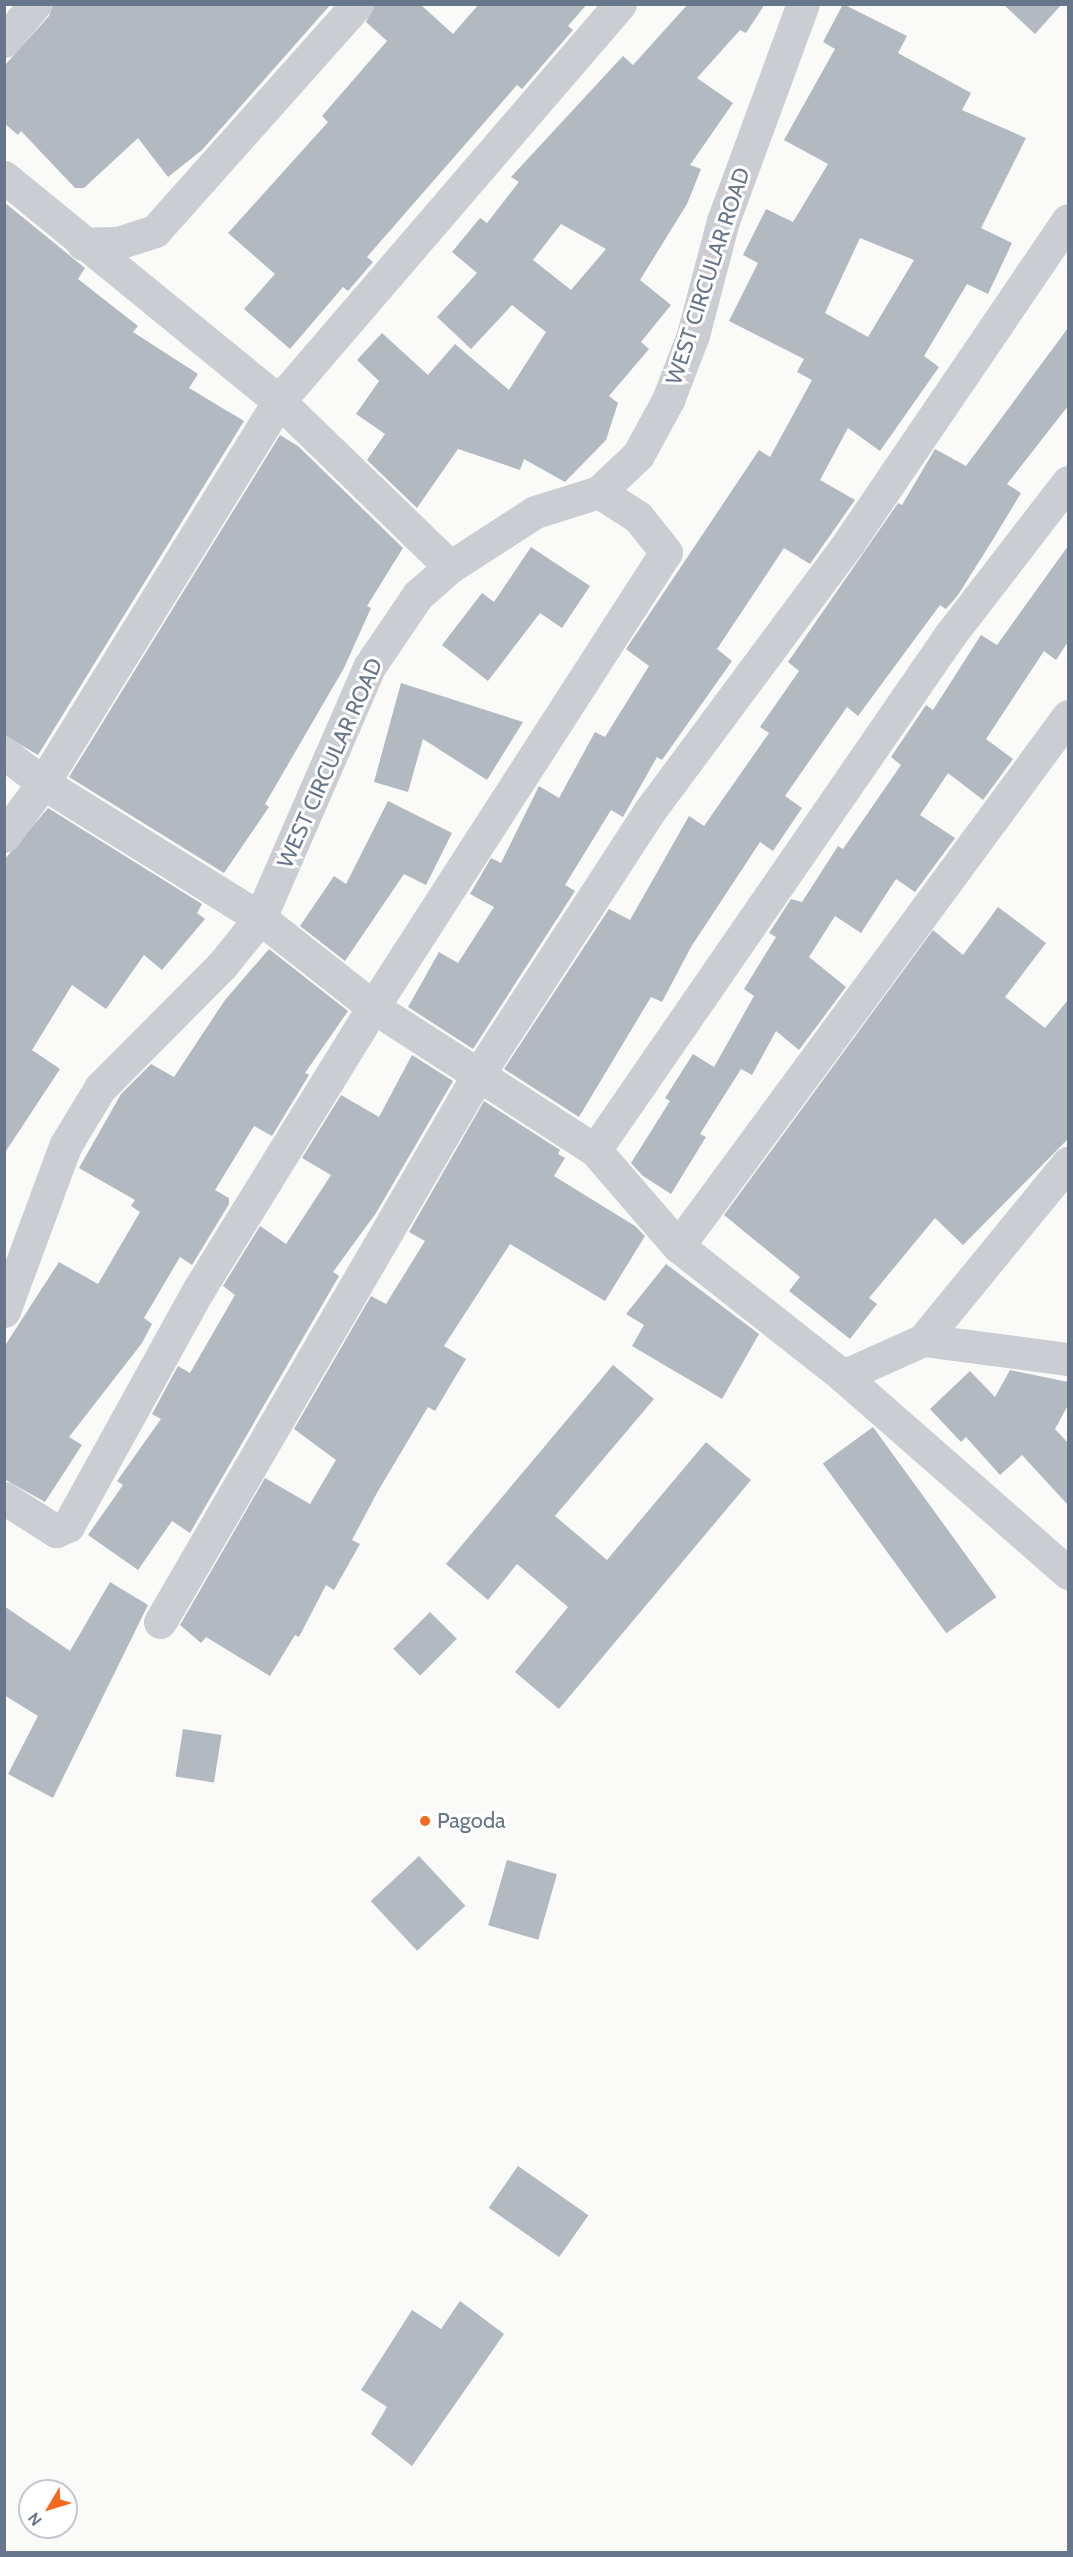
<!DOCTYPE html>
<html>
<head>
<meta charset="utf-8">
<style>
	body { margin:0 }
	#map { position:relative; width:1073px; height:2557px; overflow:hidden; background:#fafaf8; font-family:Cabin,sans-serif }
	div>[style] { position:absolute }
	.building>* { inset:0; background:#b3b9c1; transform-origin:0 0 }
	.minor>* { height:33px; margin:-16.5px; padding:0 16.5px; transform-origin:16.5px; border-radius:16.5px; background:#cacdd1 }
	.dots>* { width:16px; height:16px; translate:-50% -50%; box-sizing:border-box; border:3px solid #fff; border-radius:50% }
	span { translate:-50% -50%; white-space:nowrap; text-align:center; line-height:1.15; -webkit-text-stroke:6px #fff; paint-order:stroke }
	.street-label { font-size:22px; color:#67768b }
	.poi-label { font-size:22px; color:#67768b }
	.left { translate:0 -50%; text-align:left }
	.frame { position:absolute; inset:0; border:6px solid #67768b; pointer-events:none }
	.north { position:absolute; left:18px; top:2479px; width:60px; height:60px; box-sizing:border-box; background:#fff; border:2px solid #c2c8d1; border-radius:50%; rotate:232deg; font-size:16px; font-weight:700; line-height:24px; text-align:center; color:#67768b }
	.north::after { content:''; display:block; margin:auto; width:21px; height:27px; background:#f16a20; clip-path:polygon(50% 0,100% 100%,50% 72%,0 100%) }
</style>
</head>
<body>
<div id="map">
	<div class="building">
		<i style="clip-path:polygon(53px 4px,331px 4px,202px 150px,168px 177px,138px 138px,84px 188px,75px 188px,21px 131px,18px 135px,4px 123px,4px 66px,49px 16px)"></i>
		<i style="clip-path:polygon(375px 4px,420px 4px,453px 34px,479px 4px,587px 4px,568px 26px,573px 30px,522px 89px,517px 85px,367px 257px,373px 262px,348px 291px,343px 287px,290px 349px,244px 309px,275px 274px,228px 233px,328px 122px,322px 116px,387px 41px,366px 22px)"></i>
		<i style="clip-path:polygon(evenodd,688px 4px,765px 4px,746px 33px,740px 30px,697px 78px,733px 103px,690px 165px,701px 169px,687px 204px,640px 280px,671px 305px,641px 342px,649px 349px,609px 396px,618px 403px,606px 440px,565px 482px,524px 459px,520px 470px,458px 449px,417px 508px,367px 460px,385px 434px,356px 414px,379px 381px,357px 360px,382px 333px,428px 375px,455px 344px,509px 390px,546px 332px,512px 305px,471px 349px,437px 317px,477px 273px,452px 252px,480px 218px,487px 223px,519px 182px,511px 177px,623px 56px,633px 65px,688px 4px,561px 224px,606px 249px,571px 290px,533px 260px,561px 224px)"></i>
		<i style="clip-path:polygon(evenodd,843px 4px,907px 36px,898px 53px,971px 93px,962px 110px,1026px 138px,981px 228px,1012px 243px,988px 294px,967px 284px,924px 356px,939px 367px,880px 451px,848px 428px,820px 480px,855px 500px,810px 564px,784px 548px,717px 649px,732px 661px,662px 760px,657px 757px,623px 817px,611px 810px,565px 885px,575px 891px,473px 1049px,408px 1007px,439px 952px,458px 963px,494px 907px,470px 894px,491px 858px,501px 863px,539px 786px,559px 798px,595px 732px,605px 737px,649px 666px,626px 649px,759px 450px,770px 457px,812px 380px,797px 372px,804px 359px,729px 321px,758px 263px,743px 255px,766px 209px,793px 222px,828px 164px,784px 140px,835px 49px,823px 42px,843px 4px,860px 238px,914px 260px,868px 337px,825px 313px,860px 238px)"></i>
		<i style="clip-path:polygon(1003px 4px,1062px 4px,1035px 34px)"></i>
		<i style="clip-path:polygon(4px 202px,85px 268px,78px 279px,138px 326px,133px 332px,198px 374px,189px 388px,244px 421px,38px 755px,4px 735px)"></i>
		<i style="clip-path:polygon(1068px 328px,1068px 406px,1007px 484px,1021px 493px,992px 541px,958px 595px,946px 609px,940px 605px,858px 716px,847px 707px,785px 796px,802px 808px,773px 851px,760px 842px,691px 947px,662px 1002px,651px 997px,579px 1117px,504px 1069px,609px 909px,630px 920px,689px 816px,704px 826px,769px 733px,760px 727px,799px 671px,788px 662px,898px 503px,902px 505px,935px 449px,966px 466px)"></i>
		<i style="clip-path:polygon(280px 435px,298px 446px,403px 548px,367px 606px,371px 608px,344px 668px,265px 804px,269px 807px,224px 873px,69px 777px)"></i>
		<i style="clip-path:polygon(1068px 546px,1068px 642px,1056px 660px,1044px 651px,986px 739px,1013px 759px,983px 800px,948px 773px,920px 815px,955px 838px,915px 892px,896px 879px,861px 933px,835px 916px,809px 957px,846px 987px,799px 1050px,776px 1031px,752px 1075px,741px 1069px,700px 1134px,706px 1137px,671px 1194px,643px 1176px,631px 1163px,670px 1101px,665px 1098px,693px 1054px,714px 1067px,754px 996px,744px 989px,776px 937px,769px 933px,791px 899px,802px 902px,838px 846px,843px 849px,901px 765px,891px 757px,926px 705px,933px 710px,981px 635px,997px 645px)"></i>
		<i style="clip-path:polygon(531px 547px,590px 586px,562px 628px,540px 613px,488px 681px,442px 645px,482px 593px,494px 602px)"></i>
		<i style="clip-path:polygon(401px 683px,523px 722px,487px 780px,423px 739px,408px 792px,374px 782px)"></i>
		<i style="clip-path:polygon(388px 801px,452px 833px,426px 885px,404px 874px,345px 961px,300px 926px,334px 876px,346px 884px)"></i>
		<i style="clip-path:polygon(48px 808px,202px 904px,197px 913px,205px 919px,162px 970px,144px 955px,106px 1009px,72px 985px,32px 1050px,60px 1069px,4px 1154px,4px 860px)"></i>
		<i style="clip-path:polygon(998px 907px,1046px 943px,1005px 997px,1045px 1028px,1068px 1000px,1068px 1139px,963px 1245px,935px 1218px,869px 1298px,877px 1304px,850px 1339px,789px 1291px,800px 1277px,724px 1215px,933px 930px,963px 955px)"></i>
		<i style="clip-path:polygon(269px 949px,348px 1011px,305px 1073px,309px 1075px,272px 1136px,254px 1126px,215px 1190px,229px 1198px,229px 1204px,192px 1265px,180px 1257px,144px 1318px,152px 1324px,142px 1343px,69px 1437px,82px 1445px,45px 1502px,4px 1479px,4px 1347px,59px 1262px,98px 1284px,140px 1212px,131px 1206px,135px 1200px,79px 1168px,121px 1094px,151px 1064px,174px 1077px,225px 1000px)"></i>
		<i style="clip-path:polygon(412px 1055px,453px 1081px,376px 1213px,333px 1272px,339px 1276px,190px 1533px,172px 1521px,138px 1570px,88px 1535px,123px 1485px,117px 1481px,161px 1419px,152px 1414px,178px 1366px,190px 1373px,235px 1295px,223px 1286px,260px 1226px,286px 1244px,331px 1175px,302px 1158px,341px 1095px,379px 1117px)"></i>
		<i style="clip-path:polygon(484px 1101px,560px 1150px,558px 1154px,565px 1158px,554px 1176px,635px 1226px,645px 1236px,605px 1301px,510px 1244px,444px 1346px,466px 1359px,435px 1411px,428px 1407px,378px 1491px,352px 1540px,360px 1544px,334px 1590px,326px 1585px,299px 1637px,295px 1635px,270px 1676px,206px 1637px,201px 1643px,180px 1625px,265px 1478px,310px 1504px,336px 1460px,294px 1429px,371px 1296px,386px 1304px,425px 1241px,409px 1232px)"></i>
		<i style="clip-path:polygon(666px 1264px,759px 1334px,722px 1399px,632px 1346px,644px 1325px,626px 1314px)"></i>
		<i style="clip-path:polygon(613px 1365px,654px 1399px,555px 1516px,607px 1560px,706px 1442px,751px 1480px,559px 1709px,515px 1672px,568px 1607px,517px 1564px,488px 1600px,446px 1564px)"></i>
		<i style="clip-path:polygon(1010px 1370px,1068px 1382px,1068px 1405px,1055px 1429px,1068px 1443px,1068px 1505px,1022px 1455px,1000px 1475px,966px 1437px,961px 1442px,930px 1409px,970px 1371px,995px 1397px)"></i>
		<i style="left:873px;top:1427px;width:210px;height:62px;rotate:54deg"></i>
		<i style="clip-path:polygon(110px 1582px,148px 1605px,53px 1798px,8px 1774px,38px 1716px,4px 1695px,4px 1606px,70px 1651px)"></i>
		<i style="left:430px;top:1612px;width:38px;height:52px;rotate:45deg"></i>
		<i style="left:183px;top:1729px;width:39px;height:48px;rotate:9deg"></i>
		<i style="left:419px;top:1856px;width:68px;height:66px;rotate:47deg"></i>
		<i style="left:507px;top:1860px;width:52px;height:68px;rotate:16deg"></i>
		<i style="left:518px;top:2166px;width:86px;height:51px;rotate:35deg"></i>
		<i style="clip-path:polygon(460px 2301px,504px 2334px,412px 2466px,371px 2434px,387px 2407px,361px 2390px,412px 2310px,441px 2329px)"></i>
	</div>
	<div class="minor">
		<i style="left:4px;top:41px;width:48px;rotate:-50deg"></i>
		<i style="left:4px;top:177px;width:355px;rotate:39.2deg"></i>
		<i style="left:279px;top:401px;width:238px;rotate:44.1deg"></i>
		<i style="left:83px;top:244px;width:35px;rotate:-2deg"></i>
		<i style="left:118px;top:243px;width:39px;rotate:-18deg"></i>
		<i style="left:155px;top:231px;width:304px;rotate:-48.3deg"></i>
		<i style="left:4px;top:753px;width:49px;rotate:37.6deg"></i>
		<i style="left:43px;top:783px;width:256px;rotate:31.9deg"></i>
		<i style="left:260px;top:918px;width:144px;rotate:38.2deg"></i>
		<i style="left:373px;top:1007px;width:264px;rotate:32.8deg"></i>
		<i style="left:595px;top:1150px;width:127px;rotate:49.2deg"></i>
		<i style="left:678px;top:1246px;width:210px;rotate:38.2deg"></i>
		<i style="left:843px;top:1376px;width:299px;rotate:41.2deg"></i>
		<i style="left:4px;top:836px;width:66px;rotate:-53.7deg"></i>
		<i style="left:43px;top:783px;width:449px;rotate:-58.3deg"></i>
		<i style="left:279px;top:401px;width:523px;rotate:-49.34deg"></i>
		<i style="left:595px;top:1150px;width:625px;rotate:-55.42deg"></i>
		<i style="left:950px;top:635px;width:193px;rotate:-52.4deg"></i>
		<i style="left:678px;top:1246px;width:658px;rotate:-53.65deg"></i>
		<i style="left:4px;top:1311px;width:176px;rotate:-69.7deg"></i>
		<i style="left:65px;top:1146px;width:68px;rotate:-58.9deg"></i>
		<i style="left:100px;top:1088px;width:175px;rotate:-45.2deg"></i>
		<i style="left:223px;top:964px;width:59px;rotate:-51.2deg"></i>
		<i style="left:260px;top:918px;width:274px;rotate:-66.5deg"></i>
		<i style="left:369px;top:667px;width:87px;rotate:-55.8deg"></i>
		<i style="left:418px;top:595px;width:43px;rotate:-41.2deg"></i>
		<i style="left:450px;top:567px;width:101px;rotate:-32.9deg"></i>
		<i style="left:535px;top:512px;width:67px;rotate:-17.4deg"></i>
		<i style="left:599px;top:492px;width:54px;rotate:-43.5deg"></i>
		<i style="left:638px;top:455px;width:63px;rotate:-61.4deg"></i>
		<i style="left:668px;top:400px;width:70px;rotate:-69deg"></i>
		<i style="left:693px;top:335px;width:118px;rotate:-75.3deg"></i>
		<i style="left:723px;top:221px;width:231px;rotate:-69.8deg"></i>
		<i style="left:923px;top:1340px;width:229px;rotate:-50.7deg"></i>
		<i style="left:843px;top:1376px;width:88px;rotate:-24.2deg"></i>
		<i style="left:923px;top:1340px;width:146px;rotate:7.5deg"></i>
		<i style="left:4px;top:1498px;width:62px;rotate:32.4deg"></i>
		<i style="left:56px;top:1531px;width:13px;rotate:-23deg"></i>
		<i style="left:68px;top:1526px;width:271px;rotate:-61.1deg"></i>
		<i style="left:199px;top:1289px;width:331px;rotate:-58.3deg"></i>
		<i style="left:373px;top:1007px;width:541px;rotate:-57.22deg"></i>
		<i style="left:666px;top:552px;width:45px;rotate:-128.7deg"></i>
		<i style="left:638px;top:517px;width:46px;rotate:-147.3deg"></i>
		<i style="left:160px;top:1622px;width:633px;rotate:-59.83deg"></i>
		<i style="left:478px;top:1075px;width:317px;rotate:-57deg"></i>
		<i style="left:651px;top:809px;width:332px;rotate:-53.4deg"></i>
		<i style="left:849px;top:542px;width:389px;rotate:-55.8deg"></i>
	</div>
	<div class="dots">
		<i style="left:425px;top:1821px;background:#f16a20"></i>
	</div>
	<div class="street-label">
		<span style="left:708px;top:276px;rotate:-72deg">WEST CIRCULAR ROAD</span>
		<span style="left:330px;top:763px;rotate:-66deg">WEST CIRCULAR ROAD</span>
	</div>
	<div class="poi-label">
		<span class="left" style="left:437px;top:1821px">Pagoda</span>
	</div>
	<div class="frame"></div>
	<div class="north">N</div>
</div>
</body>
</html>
